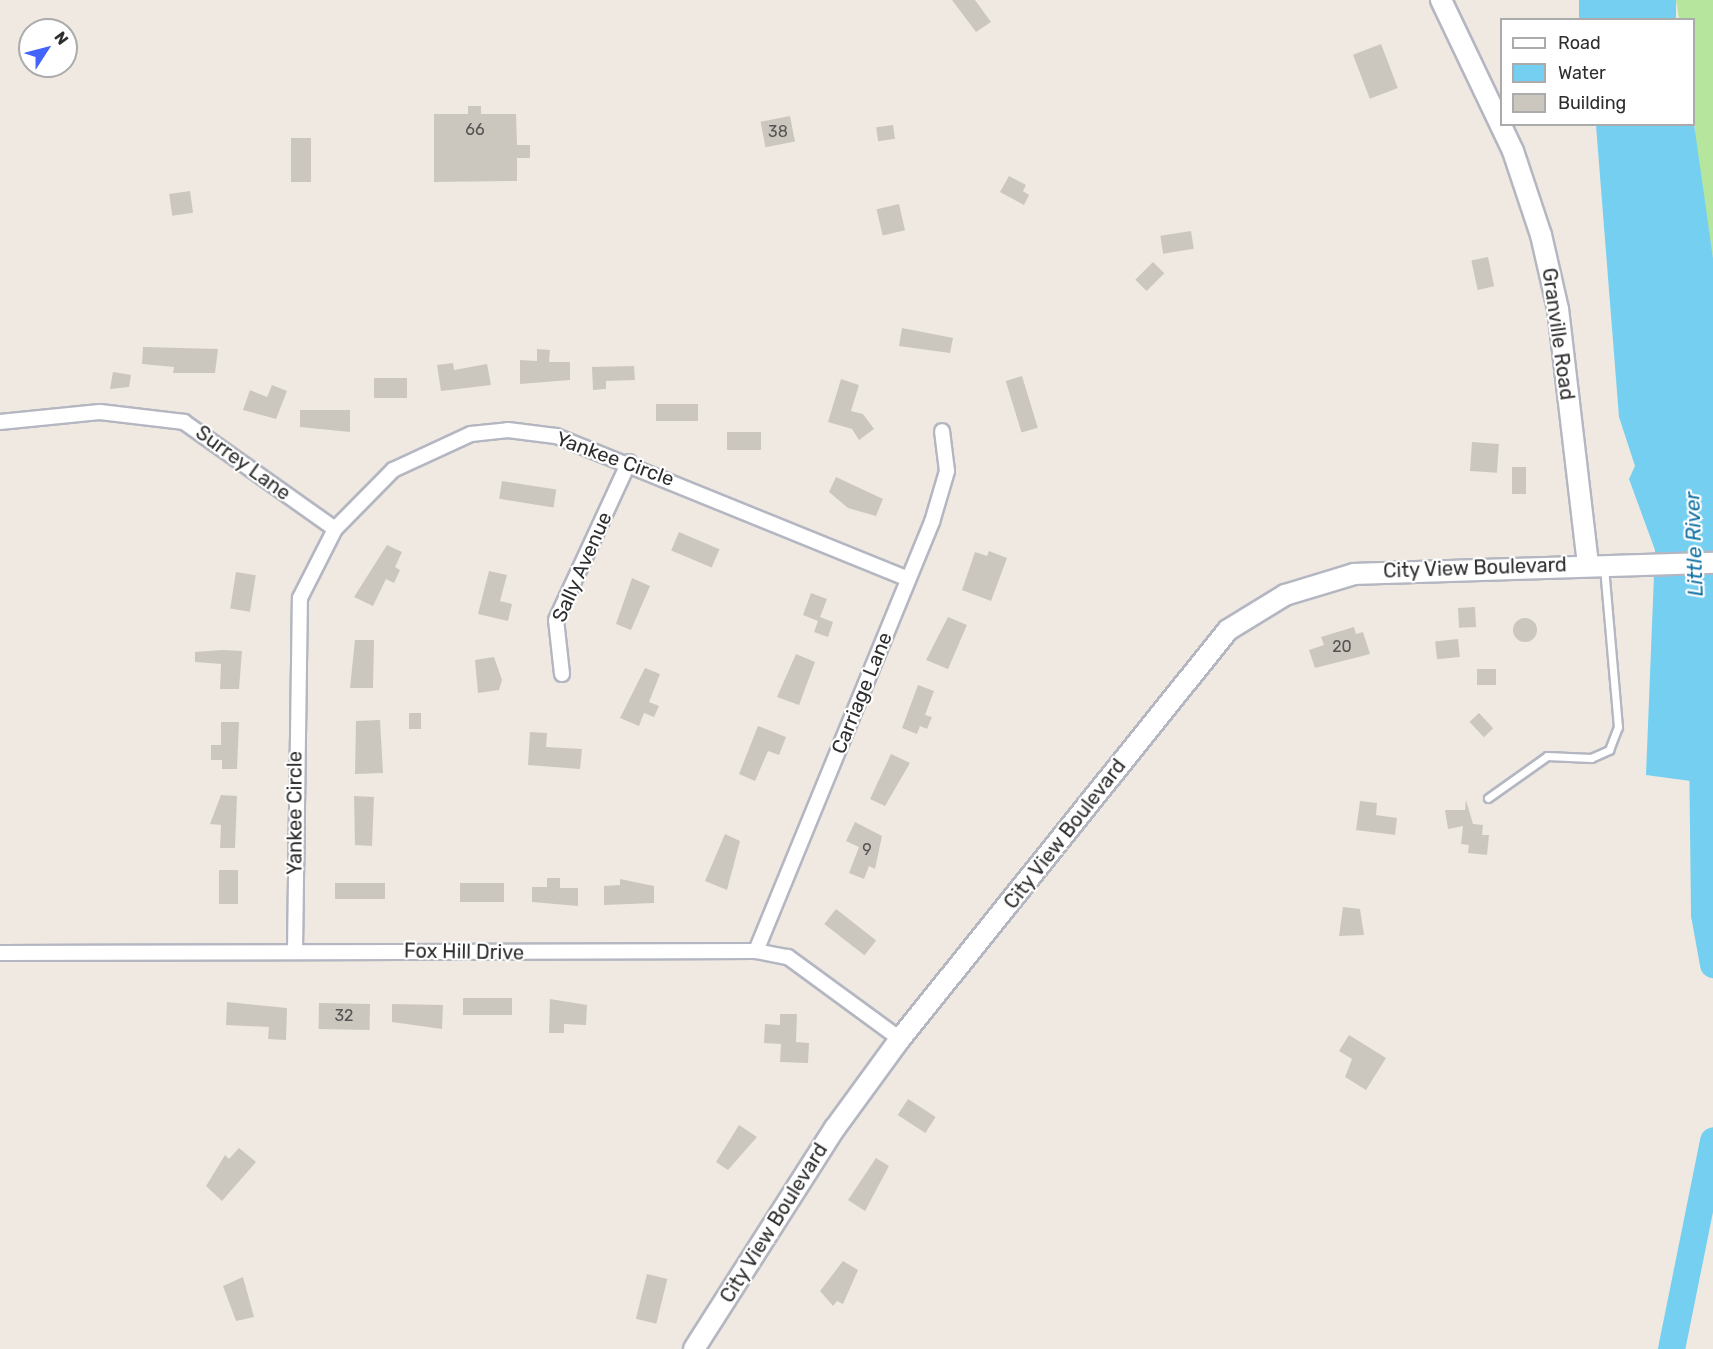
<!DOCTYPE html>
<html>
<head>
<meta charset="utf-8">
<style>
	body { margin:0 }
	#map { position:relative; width:1713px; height:1349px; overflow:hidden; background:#efe9e1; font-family:Rubik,sans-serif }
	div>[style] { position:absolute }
	.green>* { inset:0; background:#b6e59e }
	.water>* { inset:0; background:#75cff0; transform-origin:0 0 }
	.river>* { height:27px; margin:-13.5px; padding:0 13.5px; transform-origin:13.5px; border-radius:13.5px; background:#75cff0 }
	.building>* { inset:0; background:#cbc7bf; transform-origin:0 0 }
	.round { border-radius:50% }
	.roads { filter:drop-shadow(2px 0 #b4b7c1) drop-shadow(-2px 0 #b4b7c1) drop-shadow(0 2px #b4b7c1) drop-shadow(0 -2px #b4b7c1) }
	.lane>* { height:7px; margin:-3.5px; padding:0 3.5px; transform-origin:3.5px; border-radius:3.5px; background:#fff }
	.street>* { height:14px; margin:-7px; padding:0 7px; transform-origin:7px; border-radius:7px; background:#fff }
	.secondary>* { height:20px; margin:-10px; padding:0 10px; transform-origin:10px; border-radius:10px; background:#fff }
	span { translate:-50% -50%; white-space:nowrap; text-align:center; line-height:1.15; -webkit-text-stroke:4.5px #fff; paint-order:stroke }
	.number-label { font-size:16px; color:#555452 }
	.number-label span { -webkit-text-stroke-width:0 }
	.street-label { font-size:20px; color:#2e2e2e }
	.water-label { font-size:21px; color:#0d6fa3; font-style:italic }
	.legend { position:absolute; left:1500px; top:18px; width:195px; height:108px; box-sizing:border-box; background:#fff; border:2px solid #ababab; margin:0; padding:8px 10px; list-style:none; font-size:18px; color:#2e2e2e }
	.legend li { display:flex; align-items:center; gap:12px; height:30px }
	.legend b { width:30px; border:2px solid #ababab }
	.north { position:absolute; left:18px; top:18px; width:60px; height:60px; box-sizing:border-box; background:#fff; border:2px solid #ababab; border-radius:50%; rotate:54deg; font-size:16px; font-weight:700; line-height:24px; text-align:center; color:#2e2e2e }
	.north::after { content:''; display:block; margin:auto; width:21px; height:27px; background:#4264fb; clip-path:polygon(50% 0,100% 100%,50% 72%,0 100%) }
</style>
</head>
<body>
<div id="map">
	<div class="green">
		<i style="clip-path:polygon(1676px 0,1713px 0,1713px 258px,1695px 145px,1694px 20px,1679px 19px)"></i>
	</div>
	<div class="water">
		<i style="left:1579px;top:0;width:97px;height:20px"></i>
		<i style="clip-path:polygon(1694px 124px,1713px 258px,1713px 784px,1646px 775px,1655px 550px,1629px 479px,1635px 466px,1619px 417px,1596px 125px)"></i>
	</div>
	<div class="river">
		<i style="left:1702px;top:745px;width:169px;rotate:89.3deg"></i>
		<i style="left:1704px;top:914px;width:51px;rotate:79.8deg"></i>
		<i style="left:1671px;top:1349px;width:213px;rotate:-78.6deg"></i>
	</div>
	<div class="building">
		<i style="clip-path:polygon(952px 0,975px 0,991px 22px,976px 32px)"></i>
		<i style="left:1381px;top:44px;width:47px;height:30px;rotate:69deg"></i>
		<i style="clip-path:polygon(468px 106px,481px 106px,481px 114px,516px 114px,517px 145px,530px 145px,530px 158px,517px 158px,517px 181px,434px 182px,434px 114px,468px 114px)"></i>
		<i style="left:790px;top:116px;width:26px;height:30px;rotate:79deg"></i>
		<i style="left:893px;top:125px;width:14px;height:17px;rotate:82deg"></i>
		<i style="left:291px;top:138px;width:20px;height:44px"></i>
		<i style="clip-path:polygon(1009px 176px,1026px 185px,1023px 191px,1029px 195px,1024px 205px,1000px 192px)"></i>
		<i style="left:190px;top:191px;width:22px;height:21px;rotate:82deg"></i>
		<i style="left:899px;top:204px;width:27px;height:23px;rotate:77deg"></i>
		<i style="left:1191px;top:231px;width:18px;height:31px;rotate:81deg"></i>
		<i style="left:1488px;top:257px;width:30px;height:17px;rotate:78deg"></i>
		<i style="left:1153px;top:262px;width:16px;height:25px;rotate:45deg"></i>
		<i style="clip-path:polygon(902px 328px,953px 338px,950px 353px,899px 346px)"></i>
		<i style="clip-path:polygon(143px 347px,218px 349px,215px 373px,173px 373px,174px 367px,142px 364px)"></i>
		<i style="clip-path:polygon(537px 349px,550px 350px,549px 362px,570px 362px,570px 380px,520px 384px,520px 360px,537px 361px)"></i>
		<i style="clip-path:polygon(453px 363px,454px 370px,487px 364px,491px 385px,441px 391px,437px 365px)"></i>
		<i style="clip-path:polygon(634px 366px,635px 380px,606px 381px,606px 389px,593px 390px,592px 367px)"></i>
		<i style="clip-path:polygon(113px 372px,131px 375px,129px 387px,110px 389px)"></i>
		<i style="left:1022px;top:376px;width:54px;height:17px;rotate:73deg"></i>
		<i style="left:407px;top:378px;width:20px;height:33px;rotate:90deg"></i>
		<i style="clip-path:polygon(841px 379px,859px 385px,851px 411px,863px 414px,874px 429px,859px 440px,852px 429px,828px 422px)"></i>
		<i style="clip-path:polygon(272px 385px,287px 391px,276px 419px,243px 410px,250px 390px,267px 397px)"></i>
		<i style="left:656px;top:404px;width:42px;height:17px"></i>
		<i style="clip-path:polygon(300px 410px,350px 410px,350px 432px,300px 427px)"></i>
		<i style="left:727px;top:432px;width:34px;height:18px"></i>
		<i style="left:1472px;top:442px;width:27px;height:29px;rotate:4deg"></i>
		<i style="left:1512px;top:467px;width:14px;height:27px"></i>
		<i style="clip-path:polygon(836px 477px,883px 499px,876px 516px,848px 508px,829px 492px)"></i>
		<i style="left:502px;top:481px;width:55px;height:18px;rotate:9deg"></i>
		<i style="left:679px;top:532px;width:44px;height:20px;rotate:23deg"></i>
		<i style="clip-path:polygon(387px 545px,402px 552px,395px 567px,400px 570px,394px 583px,386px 579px,373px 606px,354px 597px)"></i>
		<i style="clip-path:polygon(989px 551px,1007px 558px,991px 601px,962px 590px,975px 552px,987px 556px)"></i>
		<i style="clip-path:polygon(489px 571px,507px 575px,500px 601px,512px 604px,508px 621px,478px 614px)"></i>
		<i style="left:236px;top:572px;width:20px;height:37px;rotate:9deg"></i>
		<i style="clip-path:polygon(632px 578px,650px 586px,631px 630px,616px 624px)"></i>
		<i style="clip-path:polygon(811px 593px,827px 599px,820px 617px,833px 622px,828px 637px,814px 632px,818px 621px,803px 615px)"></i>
		<i style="left:1475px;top:607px;width:20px;height:17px;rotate:87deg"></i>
		<i style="clip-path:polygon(948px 617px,967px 625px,948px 669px,926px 660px)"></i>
		<i class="round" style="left:1513px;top:618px;width:24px;height:24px"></i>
		<i style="clip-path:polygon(1354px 627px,1356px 634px,1363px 632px,1370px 654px,1315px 668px,1309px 650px,1324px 645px,1321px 637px)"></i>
		<i style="left:1458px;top:639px;width:18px;height:23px;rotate:84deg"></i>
		<i style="clip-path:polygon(355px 640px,374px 640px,373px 688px,350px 688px)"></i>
		<i style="clip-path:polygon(222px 650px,242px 651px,239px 689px,220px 689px,221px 664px,195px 662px,195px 652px)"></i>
		<i style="clip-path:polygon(796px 654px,815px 662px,799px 705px,777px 697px)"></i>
		<i style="clip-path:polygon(494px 657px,502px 680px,499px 690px,478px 693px,475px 660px)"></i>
		<i style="clip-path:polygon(645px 668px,660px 674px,649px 702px,659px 706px,654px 717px,644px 713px,639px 726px,620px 718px)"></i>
		<i style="left:1477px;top:669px;width:19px;height:16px"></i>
		<i style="clip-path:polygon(918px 685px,934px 691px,925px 715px,932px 717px,927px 729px,920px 726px,917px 734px,902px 728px)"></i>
		<i style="left:409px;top:713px;width:12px;height:16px"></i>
		<i style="left:1479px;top:713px;width:21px;height:13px;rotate:47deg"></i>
		<i style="clip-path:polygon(380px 720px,383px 773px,355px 774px,356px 721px)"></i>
		<i style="clip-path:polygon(221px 722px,239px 722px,237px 769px,222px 769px,222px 760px,211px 760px,211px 745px,221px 745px)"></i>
		<i style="clip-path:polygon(758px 726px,786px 737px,779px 755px,768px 751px,755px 781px,739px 774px)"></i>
		<i style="clip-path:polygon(530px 732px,547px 733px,546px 747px,582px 749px,580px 769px,528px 765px)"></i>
		<i style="clip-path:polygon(891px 754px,910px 763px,885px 806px,870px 799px)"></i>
		<i style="clip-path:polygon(221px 795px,237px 796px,235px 848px,220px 848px,221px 825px,210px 824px)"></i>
		<i style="clip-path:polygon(354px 796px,374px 797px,372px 846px,355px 845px)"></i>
		<i style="clip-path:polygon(1466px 800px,1473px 824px,1483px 825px,1482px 835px,1489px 835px,1487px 855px,1468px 853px,1469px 845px,1461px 844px,1463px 826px,1448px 829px,1445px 810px,1465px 810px)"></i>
		<i style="clip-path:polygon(1360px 801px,1377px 803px,1376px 815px,1397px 818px,1395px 835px,1356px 830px)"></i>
		<i style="clip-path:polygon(855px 822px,882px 836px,875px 869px,869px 866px,864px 879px,849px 873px,859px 847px,846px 841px)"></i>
		<i style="clip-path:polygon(725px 834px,740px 841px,727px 890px,705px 881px)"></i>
		<i style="left:219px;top:870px;width:19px;height:34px"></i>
		<i style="clip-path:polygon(547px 878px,560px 878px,560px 888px,578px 888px,578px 906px,532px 902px,532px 887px,547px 887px)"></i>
		<i style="clip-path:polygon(620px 879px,654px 886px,654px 903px,604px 905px,604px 886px,620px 885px)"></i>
		<i style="left:335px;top:883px;width:50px;height:16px"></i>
		<i style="left:460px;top:883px;width:44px;height:19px"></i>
		<i style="clip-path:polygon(1343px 907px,1360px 909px,1364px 935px,1339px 936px)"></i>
		<i style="left:836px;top:909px;width:51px;height:19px;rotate:38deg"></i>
		<i style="left:463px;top:998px;width:49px;height:17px"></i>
		<i style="clip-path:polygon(550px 999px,587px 1005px,586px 1025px,564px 1024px,564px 1033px,549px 1033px)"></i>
		<i style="clip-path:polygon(227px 1002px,287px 1008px,286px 1040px,268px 1039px,269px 1027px,226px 1025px)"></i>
		<i style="left:319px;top:1003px;width:51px;height:26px;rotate:1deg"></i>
		<i style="clip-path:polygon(392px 1004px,443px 1005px,442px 1029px,392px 1022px)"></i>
		<i style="clip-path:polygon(780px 1014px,797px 1014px,796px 1042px,809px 1043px,808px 1063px,780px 1062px,781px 1044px,764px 1043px,765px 1024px,780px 1025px)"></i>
		<i style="clip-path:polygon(1349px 1035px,1386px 1058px,1366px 1090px,1345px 1077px,1352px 1059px,1339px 1051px)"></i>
		<i style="left:908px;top:1099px;width:33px;height:19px;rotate:33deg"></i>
		<i style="clip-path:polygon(739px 1125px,757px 1137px,728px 1170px,716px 1162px)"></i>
		<i style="clip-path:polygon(239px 1148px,256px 1162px,222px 1201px,206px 1186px,225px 1155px,229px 1159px)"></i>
		<i style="clip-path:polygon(876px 1158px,889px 1166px,865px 1211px,848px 1200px)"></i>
		<i style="clip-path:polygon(843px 1261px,858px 1270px,843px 1304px,837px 1301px,833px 1306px,820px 1291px)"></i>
		<i style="left:647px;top:1274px;width:21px;height:46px;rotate:14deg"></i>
		<i style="clip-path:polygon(243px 1277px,254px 1317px,236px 1321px,223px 1286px)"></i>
	</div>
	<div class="roads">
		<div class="lane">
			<i style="left:1488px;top:798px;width:72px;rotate:-35.4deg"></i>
			<i style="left:1547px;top:756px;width:44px;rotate:2.6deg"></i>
			<i style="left:1591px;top:758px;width:20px;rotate:-24deg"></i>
			<i style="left:1609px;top:750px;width:25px;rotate:-69deg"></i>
			<i style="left:1618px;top:727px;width:160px;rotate:-95deg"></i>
		</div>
		<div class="street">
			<i style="left:0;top:422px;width:100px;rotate:-5.7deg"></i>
			<i style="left:100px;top:412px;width:85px;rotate:6.8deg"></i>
			<i style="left:184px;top:422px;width:185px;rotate:35.3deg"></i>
			<i style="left:562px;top:674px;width:54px;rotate:-96.3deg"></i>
			<i style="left:556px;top:620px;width:174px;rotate:-65.2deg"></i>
			<i style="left:295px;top:950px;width:352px;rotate:-89.2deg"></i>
			<i style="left:300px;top:598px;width:77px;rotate:-63.1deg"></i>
			<i style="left:335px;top:529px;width:83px;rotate:-45.5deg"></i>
			<i style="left:393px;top:470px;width:86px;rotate:-24.8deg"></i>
			<i style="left:471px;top:434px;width:37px;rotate:-6deg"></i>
			<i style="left:508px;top:430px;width:48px;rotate:7.1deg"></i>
			<i style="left:556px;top:436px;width:380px;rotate:22.1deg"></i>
			<i style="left:756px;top:951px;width:464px;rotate:-67.7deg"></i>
			<i style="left:932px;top:522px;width:53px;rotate:-73.6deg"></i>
			<i style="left:947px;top:471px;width:40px;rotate:-97.1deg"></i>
			<i style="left:0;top:953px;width:756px;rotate:-0.15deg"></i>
			<i style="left:756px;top:951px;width:33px;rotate:11deg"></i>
			<i style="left:788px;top:957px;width:139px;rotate:36.2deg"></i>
		</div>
		<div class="secondary">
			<i style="left:1441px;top:0;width:167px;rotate:64.5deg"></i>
			<i style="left:1513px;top:151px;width:89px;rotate:71.6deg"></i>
			<i style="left:1541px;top:235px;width:76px;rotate:77.1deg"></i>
			<i style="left:1558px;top:309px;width:257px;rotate:83.3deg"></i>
			<i style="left:694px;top:1349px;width:262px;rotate:-57.5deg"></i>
			<i style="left:835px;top:1128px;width:110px;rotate:-53.9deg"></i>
			<i style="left:900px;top:1039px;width:524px;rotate:-51.27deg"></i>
			<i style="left:1228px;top:630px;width:67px;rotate:-31.6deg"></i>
			<i style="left:1285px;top:595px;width:72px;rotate:-16.9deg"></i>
			<i style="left:1354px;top:574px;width:359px;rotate:-1.8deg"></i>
		</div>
	</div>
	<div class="number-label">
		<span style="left:475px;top:130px">66</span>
		<span style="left:778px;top:132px">38</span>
		<span style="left:1342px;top:647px">20</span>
		<span style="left:867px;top:850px">9</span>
		<span style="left:344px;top:1016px">32</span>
	</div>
	<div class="street-label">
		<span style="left:1558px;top:334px;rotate:82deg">Granville Road</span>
		<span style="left:615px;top:459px;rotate:20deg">Yankee Circle</span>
		<span style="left:243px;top:463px;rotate:36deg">Surrey Lane</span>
		<span style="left:582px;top:567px;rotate:-66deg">Sally Avenue</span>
		<span style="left:1475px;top:568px;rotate:-2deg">City View Boulevard</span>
		<span style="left:862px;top:693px;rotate:-68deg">Carriage Lane</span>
		<span style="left:295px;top:813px;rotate:-90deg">Yankee Circle</span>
		<span style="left:1065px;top:834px;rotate:-52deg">City View Boulevard</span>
		<span style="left:464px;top:952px;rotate:1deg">Fox Hill Drive</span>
		<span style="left:774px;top:1223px;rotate:-58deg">City View Boulevard</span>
	</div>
	<div class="water-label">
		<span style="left:1694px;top:544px;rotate:-92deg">Little River</span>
	</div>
	<ul class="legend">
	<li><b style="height:8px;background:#fff"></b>Road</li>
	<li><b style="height:16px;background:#75cff0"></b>Water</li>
	<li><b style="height:16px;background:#cbc7bf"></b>Building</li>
	</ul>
	<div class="north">N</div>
</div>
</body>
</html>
